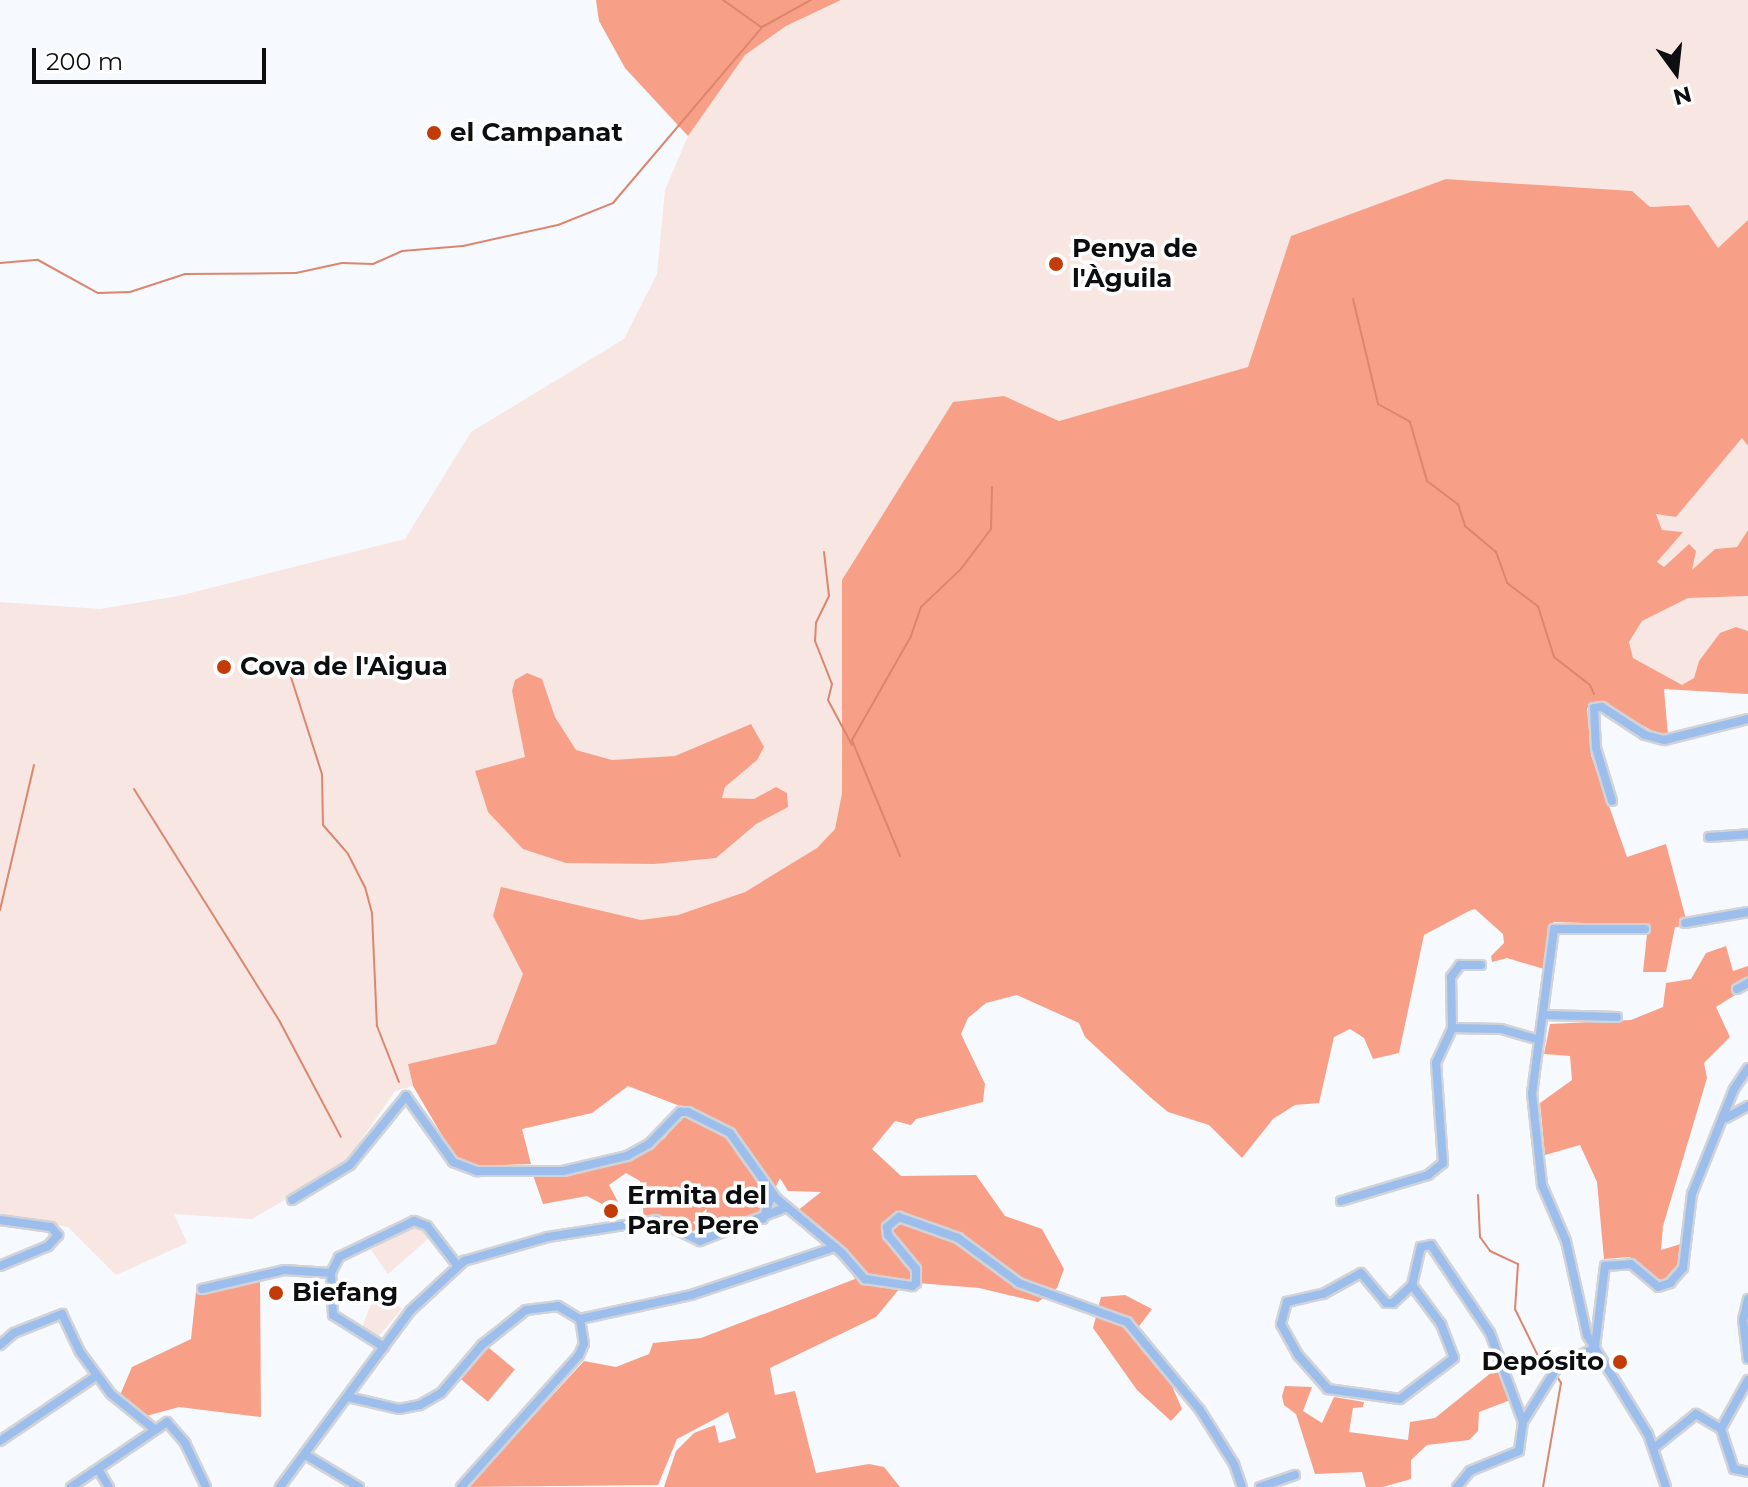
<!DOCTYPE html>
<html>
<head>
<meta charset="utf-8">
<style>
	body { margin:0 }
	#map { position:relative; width:1748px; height:1487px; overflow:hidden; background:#f6f9fd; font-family:Montserrat,sans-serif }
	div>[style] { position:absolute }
	.green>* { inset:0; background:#f7e6e1 }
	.forest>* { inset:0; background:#f8a087; transform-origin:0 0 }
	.stream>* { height:2px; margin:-1px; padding:0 1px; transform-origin:1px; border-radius:1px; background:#dc866e }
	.roads { filter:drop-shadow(2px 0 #d1d3d7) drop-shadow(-2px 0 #d1d3d7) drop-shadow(0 2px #d1d3d7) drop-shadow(0 -2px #d1d3d7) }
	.minor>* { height:8px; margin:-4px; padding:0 4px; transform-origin:4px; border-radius:4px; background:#9bbeed }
	.dots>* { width:22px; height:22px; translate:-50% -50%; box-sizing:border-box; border:4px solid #fff; border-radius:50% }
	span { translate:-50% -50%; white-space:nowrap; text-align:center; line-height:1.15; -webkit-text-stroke:7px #fff; paint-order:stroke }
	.poi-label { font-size:26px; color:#0d0e0f; font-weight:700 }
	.left { translate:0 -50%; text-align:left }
	.right { translate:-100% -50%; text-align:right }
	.north { position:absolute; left:1636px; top:32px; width:80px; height:80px; -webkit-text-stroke:6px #fff; paint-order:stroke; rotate:165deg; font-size:22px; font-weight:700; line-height:32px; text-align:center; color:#0d0e0f }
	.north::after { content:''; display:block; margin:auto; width:28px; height:36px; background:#0d0e0f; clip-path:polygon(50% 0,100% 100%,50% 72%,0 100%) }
	.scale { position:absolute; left:32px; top:48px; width:234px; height:36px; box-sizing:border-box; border:4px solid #0d0e0f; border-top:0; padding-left:10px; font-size:24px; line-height:28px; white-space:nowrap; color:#0d0e0f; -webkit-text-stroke:6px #fff; paint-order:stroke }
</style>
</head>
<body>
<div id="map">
	<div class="green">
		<i style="clip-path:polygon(841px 0,1748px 0,1748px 220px,1718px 248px,1689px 205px,1650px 207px,1632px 191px,1448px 179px,1291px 236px,1249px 367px,1059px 421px,1004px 396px,841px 711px,842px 793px,835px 829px,817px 848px,745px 892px,678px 915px,641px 920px,544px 897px,493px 916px,524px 974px,496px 1044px,408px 1064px,413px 1086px,395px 1091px,343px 1166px,252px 1219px,174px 1214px,187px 1243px,116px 1275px,68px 1227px,0 1215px,0 602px,100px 609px,179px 596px,405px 539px,471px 432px,624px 339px,657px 274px,665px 190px,688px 136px,745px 55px,786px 26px)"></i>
		<i style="clip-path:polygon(1742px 438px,1748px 446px,1748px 530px,1737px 547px,1715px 549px,1691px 571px,1664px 568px,1657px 562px,1682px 532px,1662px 530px,1656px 513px,1676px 517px)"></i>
		<i style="clip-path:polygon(1748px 596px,1748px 631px,1736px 627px,1699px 661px,1694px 678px,1682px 686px,1633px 658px,1629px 642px,1642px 621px,1688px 598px)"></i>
		<i style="clip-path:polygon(407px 1228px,422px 1228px,429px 1238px,388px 1274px,371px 1250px)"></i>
		<i style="clip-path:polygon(378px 1286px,402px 1309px,378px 1337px,361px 1330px)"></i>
	</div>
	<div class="forest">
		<i style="clip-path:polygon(596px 0,841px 0,786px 26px,745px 55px,688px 136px,625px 68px,599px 21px)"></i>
		<i style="clip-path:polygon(1446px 179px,1632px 191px,1650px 207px,1689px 205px,1718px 248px,1748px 220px,1748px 446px,1742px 438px,1676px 517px,1656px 514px,1662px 530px,1683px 532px,1657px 562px,1664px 567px,1689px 544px,1696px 551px,1692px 570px,1715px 549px,1737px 547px,1748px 530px,1748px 596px,1688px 598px,1642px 621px,1629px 642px,1633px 658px,1682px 685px,1694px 678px,1699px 661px,1720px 633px,1736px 627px,1748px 631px,1748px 694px,1664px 689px,1668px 735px,1662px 736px,1603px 704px,1587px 708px,1591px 755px,1627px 857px,1666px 844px,1686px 919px,1685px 926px,1675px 927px,1666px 972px,1643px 972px,1648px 925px,1554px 922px,1548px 926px,1544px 969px,1507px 958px,1492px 962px,1491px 956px,1504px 943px,1503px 934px,1475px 909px,1469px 911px,1424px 935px,1399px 1053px,1373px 1059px,1364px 1038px,1350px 1029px,1334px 1037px,1319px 1103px,1295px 1105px,1273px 1119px,1242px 1158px,1209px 1125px,1168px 1112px,1150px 1097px,1085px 1037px,1079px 1023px,1017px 995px,986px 1003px,968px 1018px,961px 1034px,985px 1084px,983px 1102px,916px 1119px,911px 1125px,895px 1121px,872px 1149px,901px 1176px,976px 1175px,1005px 1216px,1042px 1229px,1064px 1269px,1057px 1288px,1038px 1302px,979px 1288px,905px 1282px,876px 1317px,770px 1368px,775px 1395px,795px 1391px,816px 1473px,869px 1464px,884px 1467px,900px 1487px,664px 1487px,676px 1451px,694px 1433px,715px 1425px,719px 1443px,736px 1438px,728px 1412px,677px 1439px,658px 1485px,468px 1487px,584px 1361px,616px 1367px,649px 1354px,653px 1343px,701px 1338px,855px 1279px,840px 1254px,792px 1215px,821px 1192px,788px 1191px,780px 1178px,763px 1214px,697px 1237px,664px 1218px,644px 1219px,640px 1181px,626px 1173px,609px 1185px,618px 1202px,602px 1204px,587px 1196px,543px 1204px,533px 1175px,573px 1175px,630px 1161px,665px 1138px,685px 1108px,628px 1086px,592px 1113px,522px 1129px,531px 1164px,472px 1166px,456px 1159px,413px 1086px,408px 1064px,496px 1044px,523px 974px,493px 916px,501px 887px,641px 920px,678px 915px,745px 892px,817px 848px,835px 829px,842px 793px,842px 580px,953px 402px,1004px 396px,1059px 421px,1248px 367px,1291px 236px)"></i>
		<i style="clip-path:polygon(527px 673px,542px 679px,555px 717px,576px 750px,612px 760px,675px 756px,751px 724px,764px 747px,757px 760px,725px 787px,722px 798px,754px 799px,776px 787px,787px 793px,788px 807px,756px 824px,716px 858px,654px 864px,566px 863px,523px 849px,488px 812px,475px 771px,525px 757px,512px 691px,515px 680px)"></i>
		<i style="clip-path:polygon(1726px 946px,1733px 971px,1748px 966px,1748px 979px,1732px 987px,1735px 995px,1716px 1007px,1730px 1037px,1704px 1063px,1707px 1078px,1663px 1226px,1661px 1250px,1684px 1243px,1682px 1259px,1671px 1278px,1655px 1282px,1630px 1257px,1604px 1259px,1597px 1182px,1580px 1145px,1545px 1155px,1540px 1103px,1572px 1080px,1570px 1056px,1544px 1054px,1550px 1024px,1631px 1020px,1663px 1007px,1666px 983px,1691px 979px,1706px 953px)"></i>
		<i style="clip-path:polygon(260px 1281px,261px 1417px,179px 1407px,146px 1416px,120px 1395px,132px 1367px,191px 1339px,196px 1292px)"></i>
		<i style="clip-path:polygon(1125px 1295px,1152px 1309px,1134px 1333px,1168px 1377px,1182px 1409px,1171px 1421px,1137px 1390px,1093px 1328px,1101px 1297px)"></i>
		<i style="left:488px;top:1347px;width:35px;height:42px;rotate:40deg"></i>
		<i style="clip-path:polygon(1492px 1372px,1504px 1372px,1513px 1399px,1479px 1412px,1478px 1431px,1469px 1440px,1427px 1445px,1411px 1460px,1411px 1479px,1383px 1487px,1366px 1487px,1362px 1472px,1315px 1474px,1296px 1414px,1284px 1405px,1282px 1396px,1285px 1386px,1312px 1387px,1303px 1411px,1322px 1423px,1334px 1397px,1364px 1402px,1363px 1407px,1353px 1408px,1349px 1432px,1408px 1440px,1410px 1422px,1435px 1418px)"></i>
	</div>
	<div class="stream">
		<i style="left:723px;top:0;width:47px;rotate:35.4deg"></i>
		<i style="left:0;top:263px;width:38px;rotate:-5deg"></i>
		<i style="left:38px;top:260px;width:68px;rotate:28.8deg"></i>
		<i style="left:98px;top:293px;width:32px;rotate:-2deg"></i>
		<i style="left:130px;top:292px;width:58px;rotate:-18.1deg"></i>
		<i style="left:185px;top:274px;width:111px;rotate:-0.5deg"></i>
		<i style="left:296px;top:273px;width:47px;rotate:-12.3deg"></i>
		<i style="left:342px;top:263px;width:31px;rotate:2deg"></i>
		<i style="left:373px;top:264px;width:32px;rotate:-24deg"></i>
		<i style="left:402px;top:251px;width:61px;rotate:-4.7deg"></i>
		<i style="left:463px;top:246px;width:97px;rotate:-12.5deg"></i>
		<i style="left:558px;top:225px;width:59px;rotate:-21.8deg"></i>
		<i style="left:613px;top:203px;width:231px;rotate:-49.7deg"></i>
		<i style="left:762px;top:27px;width:56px;rotate:-28.9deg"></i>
		<i style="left:1353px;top:299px;width:108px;rotate:76.6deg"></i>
		<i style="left:1378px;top:404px;width:37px;rotate:29deg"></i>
		<i style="left:1410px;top:422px;width:61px;rotate:73.9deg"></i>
		<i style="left:1427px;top:481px;width:39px;rotate:37deg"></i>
		<i style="left:1458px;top:504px;width:23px;rotate:72deg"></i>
		<i style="left:1465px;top:526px;width:40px;rotate:40deg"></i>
		<i style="left:1496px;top:552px;width:33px;rotate:70deg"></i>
		<i style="left:1507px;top:583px;width:39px;rotate:37deg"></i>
		<i style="left:1538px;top:606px;width:53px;rotate:72.6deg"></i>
		<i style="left:1554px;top:657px;width:46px;rotate:37.9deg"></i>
		<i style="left:1590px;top:685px;width:10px;rotate:66deg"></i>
		<i style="left:824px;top:552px;width:44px;rotate:83.5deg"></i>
		<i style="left:829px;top:596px;width:30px;rotate:116deg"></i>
		<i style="left:816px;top:623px;width:18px;rotate:93deg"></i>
		<i style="left:815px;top:641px;width:46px;rotate:68.4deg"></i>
		<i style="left:832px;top:684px;width:16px;rotate:104deg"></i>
		<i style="left:828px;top:700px;width:51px;rotate:61.9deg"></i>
		<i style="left:290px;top:674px;width:105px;rotate:72.3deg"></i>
		<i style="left:322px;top:774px;width:51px;rotate:88.9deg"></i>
		<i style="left:323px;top:825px;width:38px;rotate:49deg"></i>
		<i style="left:348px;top:854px;width:37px;rotate:63deg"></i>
		<i style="left:365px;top:887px;width:27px;rotate:75deg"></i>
		<i style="left:372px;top:913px;width:113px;rotate:87.5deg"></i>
		<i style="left:377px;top:1026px;width:60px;rotate:68.6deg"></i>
		<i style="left:134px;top:789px;width:275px;rotate:57.9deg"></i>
		<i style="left:280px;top:1022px;width:130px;rotate:62.1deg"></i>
		<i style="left:900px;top:856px;width:126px;rotate:-112.5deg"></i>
		<i style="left:852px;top:740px;width:120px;rotate:-60.4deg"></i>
		<i style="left:911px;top:636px;width:31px;rotate:-71deg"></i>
		<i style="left:921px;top:607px;width:55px;rotate:-43.5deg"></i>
		<i style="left:961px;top:569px;width:50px;rotate:-53.1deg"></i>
		<i style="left:991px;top:529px;width:42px;rotate:-88.6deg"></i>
		<i style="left:0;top:910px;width:149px;rotate:-76.8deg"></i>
		<i style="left:1478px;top:1195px;width:42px;rotate:87.3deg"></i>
		<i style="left:1480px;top:1237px;width:17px;rotate:54deg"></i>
		<i style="left:1490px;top:1251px;width:31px;rotate:25deg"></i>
		<i style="left:1518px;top:1264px;width:45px;rotate:93.8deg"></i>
		<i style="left:1515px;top:1309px;width:50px;rotate:63.9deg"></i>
		<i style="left:1537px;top:1354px;width:20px;rotate:45deg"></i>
		<i style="left:1543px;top:1487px;width:106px;rotate:-80.2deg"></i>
		<i style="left:1561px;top:1383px;width:12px;rotate:-121deg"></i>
	</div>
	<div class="roads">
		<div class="minor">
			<i style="left:1612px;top:801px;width:55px;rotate:-106.8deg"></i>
			<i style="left:1596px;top:748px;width:40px;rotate:-92.9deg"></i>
			<i style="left:1594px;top:708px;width:8px;rotate:-7deg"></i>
			<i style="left:1602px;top:707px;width:51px;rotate:33.1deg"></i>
			<i style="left:1645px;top:735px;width:20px;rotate:15deg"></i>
			<i style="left:1664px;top:740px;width:87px;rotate:-14deg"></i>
			<i style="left:1709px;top:837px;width:39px;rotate:-4deg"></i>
			<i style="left:1685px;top:923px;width:64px;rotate:-9.9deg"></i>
			<i style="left:1645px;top:929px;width:91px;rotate:180deg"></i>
			<i style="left:1554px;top:929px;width:165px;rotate:97.6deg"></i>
			<i style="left:1532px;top:1093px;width:93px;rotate:83.8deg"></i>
			<i style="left:1542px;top:1185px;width:61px;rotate:66.8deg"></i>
			<i style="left:1566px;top:1241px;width:96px;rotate:77.4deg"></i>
			<i style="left:1587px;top:1335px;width:116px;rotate:58.4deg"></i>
			<i style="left:1648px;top:1434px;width:56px;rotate:71.2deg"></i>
			<i style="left:1737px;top:989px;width:13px;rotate:-29deg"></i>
			<i style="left:1545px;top:1015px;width:72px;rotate:1.6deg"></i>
			<i style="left:1452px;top:1028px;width:49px;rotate:1.2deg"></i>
			<i style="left:1501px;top:1029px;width:40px;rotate:16deg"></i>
			<i style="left:1726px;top:1118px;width:25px;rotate:-29deg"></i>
			<i style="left:292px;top:1200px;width:68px;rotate:-31.1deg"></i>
			<i style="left:350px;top:1165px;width:89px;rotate:-50.9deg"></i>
			<i style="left:406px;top:1096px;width:81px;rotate:54.5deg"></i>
			<i style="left:453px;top:1162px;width:26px;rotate:21deg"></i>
			<i style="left:477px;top:1171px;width:86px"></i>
			<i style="left:563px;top:1171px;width:66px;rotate:-13.2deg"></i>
			<i style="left:627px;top:1156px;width:25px;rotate:-29deg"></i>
			<i style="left:649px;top:1144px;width:45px;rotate:-45.9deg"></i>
			<i style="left:680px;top:1112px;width:8px"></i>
			<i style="left:688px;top:1112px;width:47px;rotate:26.6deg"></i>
			<i style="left:730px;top:1133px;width:80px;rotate:54.7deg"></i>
			<i style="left:776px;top:1198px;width:86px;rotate:39.8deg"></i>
			<i style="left:842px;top:1253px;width:35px;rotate:49deg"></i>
			<i style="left:865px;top:1279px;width:48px;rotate:8.5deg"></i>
			<i style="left:912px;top:1286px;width:5px;rotate:-37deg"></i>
			<i style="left:916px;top:1283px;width:14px;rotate:-90deg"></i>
			<i style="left:916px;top:1269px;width:44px;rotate:-129.5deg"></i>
			<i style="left:888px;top:1235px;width:8px;rotate:-97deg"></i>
			<i style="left:887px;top:1227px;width:16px;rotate:-40deg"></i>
			<i style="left:899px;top:1217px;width:63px;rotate:19.6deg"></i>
			<i style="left:958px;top:1238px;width:76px;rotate:36.4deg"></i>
			<i style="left:1019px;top:1283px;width:115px;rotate:19.9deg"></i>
			<i style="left:1127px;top:1322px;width:114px;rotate:50.3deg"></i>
			<i style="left:1200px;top:1410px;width:64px;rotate:57.8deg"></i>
			<i style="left:1234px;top:1464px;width:24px;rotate:71deg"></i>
			<i style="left:1341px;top:1201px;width:91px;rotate:-16.6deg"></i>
			<i style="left:1428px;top:1175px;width:19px;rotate:-39deg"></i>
			<i style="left:1443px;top:1163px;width:100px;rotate:-94deg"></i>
			<i style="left:1436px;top:1063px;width:38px;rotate:-65deg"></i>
			<i style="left:1452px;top:1028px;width:51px;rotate:-91.1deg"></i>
			<i style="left:1451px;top:977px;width:15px;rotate:-53deg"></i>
			<i style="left:1460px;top:965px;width:21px"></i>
			<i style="left:763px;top:1219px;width:27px;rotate:-70deg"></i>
			<i style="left:0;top:1220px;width:51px;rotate:7.8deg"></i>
			<i style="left:51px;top:1227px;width:11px;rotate:49deg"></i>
			<i style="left:58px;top:1235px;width:15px;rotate:132deg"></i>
			<i style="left:48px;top:1246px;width:52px;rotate:157.4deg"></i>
			<i style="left:1412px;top:1285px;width:49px;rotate:53.4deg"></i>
			<i style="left:1441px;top:1324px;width:36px;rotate:69deg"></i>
			<i style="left:1454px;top:1358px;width:68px;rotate:142.8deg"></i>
			<i style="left:1400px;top:1399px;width:73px;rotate:-172.1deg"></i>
			<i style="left:1328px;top:1389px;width:45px;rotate:-131.4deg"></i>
			<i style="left:1298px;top:1355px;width:35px;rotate:-119deg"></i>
			<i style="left:1281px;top:1324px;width:23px;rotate:-75deg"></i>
			<i style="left:1287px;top:1302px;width:37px;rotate:-13deg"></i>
			<i style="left:1323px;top:1294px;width:43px;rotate:-28.9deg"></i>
			<i style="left:1361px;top:1273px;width:39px;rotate:50deg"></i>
			<i style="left:1386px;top:1303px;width:7px"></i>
			<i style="left:1393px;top:1303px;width:26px;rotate:-43deg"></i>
			<i style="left:1412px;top:1285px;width:39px;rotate:-77deg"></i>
			<i style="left:1421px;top:1247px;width:10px;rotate:-11deg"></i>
			<i style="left:1431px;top:1245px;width:106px;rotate:56.2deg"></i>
			<i style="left:1490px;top:1333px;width:95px;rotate:69.7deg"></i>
			<i style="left:1523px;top:1422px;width:29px;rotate:98deg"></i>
			<i style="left:1519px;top:1451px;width:53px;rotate:157.8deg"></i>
			<i style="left:1470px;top:1471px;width:21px;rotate:129deg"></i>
			<i style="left:202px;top:1289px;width:84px;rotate:-13deg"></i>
			<i style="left:284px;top:1270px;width:47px;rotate:3.7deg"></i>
			<i style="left:1748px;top:1299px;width:22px;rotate:103deg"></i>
			<i style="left:1743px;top:1320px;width:39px;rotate:83deg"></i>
			<i style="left:580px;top:1319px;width:114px;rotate:-12.2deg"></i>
			<i style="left:691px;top:1295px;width:152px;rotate:-18.4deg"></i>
			<i style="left:0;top:1345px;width:18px;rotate:-41deg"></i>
			<i style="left:14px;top:1333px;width:52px;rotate:-21.6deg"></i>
			<i style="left:62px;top:1314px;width:42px;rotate:64.7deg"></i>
			<i style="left:80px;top:1352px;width:52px;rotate:53.6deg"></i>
			<i style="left:111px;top:1394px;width:55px;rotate:39.1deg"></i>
			<i style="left:384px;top:1347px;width:60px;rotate:-147.9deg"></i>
			<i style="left:333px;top:1315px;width:42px;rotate:-92.7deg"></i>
			<i style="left:331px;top:1273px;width:18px;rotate:-63deg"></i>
			<i style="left:339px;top:1257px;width:83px;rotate:-25.6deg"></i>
			<i style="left:414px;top:1221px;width:14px;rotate:21deg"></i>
			<i style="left:427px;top:1226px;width:49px;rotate:52.4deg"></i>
			<i style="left:1595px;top:1347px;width:82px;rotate:-83deg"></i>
			<i style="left:1605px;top:1266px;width:26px;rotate:-4deg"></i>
			<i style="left:1631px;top:1264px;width:35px;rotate:40deg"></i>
			<i style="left:1658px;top:1287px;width:13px;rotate:-18deg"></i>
			<i style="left:1670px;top:1283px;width:20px;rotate:-49deg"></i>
			<i style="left:1683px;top:1268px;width:75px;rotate:-83.1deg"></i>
			<i style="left:1692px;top:1194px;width:113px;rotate:-68.2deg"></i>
			<i style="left:1734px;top:1089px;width:25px;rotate:-56deg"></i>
			<i style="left:1748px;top:1380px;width:56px;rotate:118.9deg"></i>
			<i style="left:1721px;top:1429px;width:42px;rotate:72deg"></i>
			<i style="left:1734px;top:1469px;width:14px;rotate:12deg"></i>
			<i style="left:348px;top:1397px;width:52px;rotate:13.2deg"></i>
			<i style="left:399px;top:1409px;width:21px;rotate:-11deg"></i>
			<i style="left:420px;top:1405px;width:24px;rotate:-30deg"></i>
			<i style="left:441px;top:1393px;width:63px;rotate:-49.5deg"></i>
			<i style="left:482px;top:1345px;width:56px;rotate:-38.5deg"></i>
			<i style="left:526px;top:1310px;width:32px;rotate:-7deg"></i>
			<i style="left:558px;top:1306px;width:26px;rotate:31deg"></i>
			<i style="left:1523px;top:1422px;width:66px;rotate:-58deg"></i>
			<i style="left:1558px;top:1366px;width:41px;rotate:-25.9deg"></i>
			<i style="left:0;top:1441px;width:116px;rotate:-34.1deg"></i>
			<i style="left:1654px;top:1448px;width:54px;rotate:-39deg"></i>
			<i style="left:1696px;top:1414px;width:29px;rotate:31deg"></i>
			<i style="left:304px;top:1454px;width:64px;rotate:31deg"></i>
			<i style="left:98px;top:1469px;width:21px;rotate:59deg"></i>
			<i style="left:71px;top:1487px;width:116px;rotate:-34.1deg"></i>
			<i style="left:167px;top:1422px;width:28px;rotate:49deg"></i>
			<i style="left:185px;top:1443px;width:49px;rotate:64.5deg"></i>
			<i style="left:280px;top:1487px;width:219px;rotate:-53.5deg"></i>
			<i style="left:410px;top:1311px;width:74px;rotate:-42.8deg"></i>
			<i style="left:464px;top:1261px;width:87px;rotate:-15.9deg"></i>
			<i style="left:548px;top:1237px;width:109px;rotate:-8.9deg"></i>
			<i style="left:656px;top:1220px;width:49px;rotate:25.5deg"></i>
			<i style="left:700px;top:1241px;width:93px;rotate:-21.3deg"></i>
			<i style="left:461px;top:1487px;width:177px;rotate:-48.2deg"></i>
			<i style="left:579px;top:1355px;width:12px;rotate:-66deg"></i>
			<i style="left:584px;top:1344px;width:25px;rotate:-99deg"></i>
			<i style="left:1260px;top:1487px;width:37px;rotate:-19deg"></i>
		</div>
	</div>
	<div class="dots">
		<i style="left:434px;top:133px;background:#c33b08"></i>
		<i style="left:1056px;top:264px;background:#c33b08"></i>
		<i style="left:224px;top:667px;background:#c33b08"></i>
		<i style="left:611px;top:1211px;background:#c33b08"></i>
		<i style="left:276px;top:1293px;background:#c33b08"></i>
		<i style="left:1620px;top:1362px;background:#c33b08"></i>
	</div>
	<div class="poi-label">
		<span class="left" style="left:450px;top:133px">el Campanat</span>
		<span class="left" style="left:1072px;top:264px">Penya de<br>l'Àguila</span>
		<span class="left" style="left:240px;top:667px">Cova de l'Aigua</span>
		<span class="left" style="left:627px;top:1211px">Ermita del<br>Pare Pere</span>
		<span class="left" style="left:292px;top:1293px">Biefang</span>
		<span class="right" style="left:1604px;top:1362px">Depósito</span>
	</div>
	<div class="north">N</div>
	<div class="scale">200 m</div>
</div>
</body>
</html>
